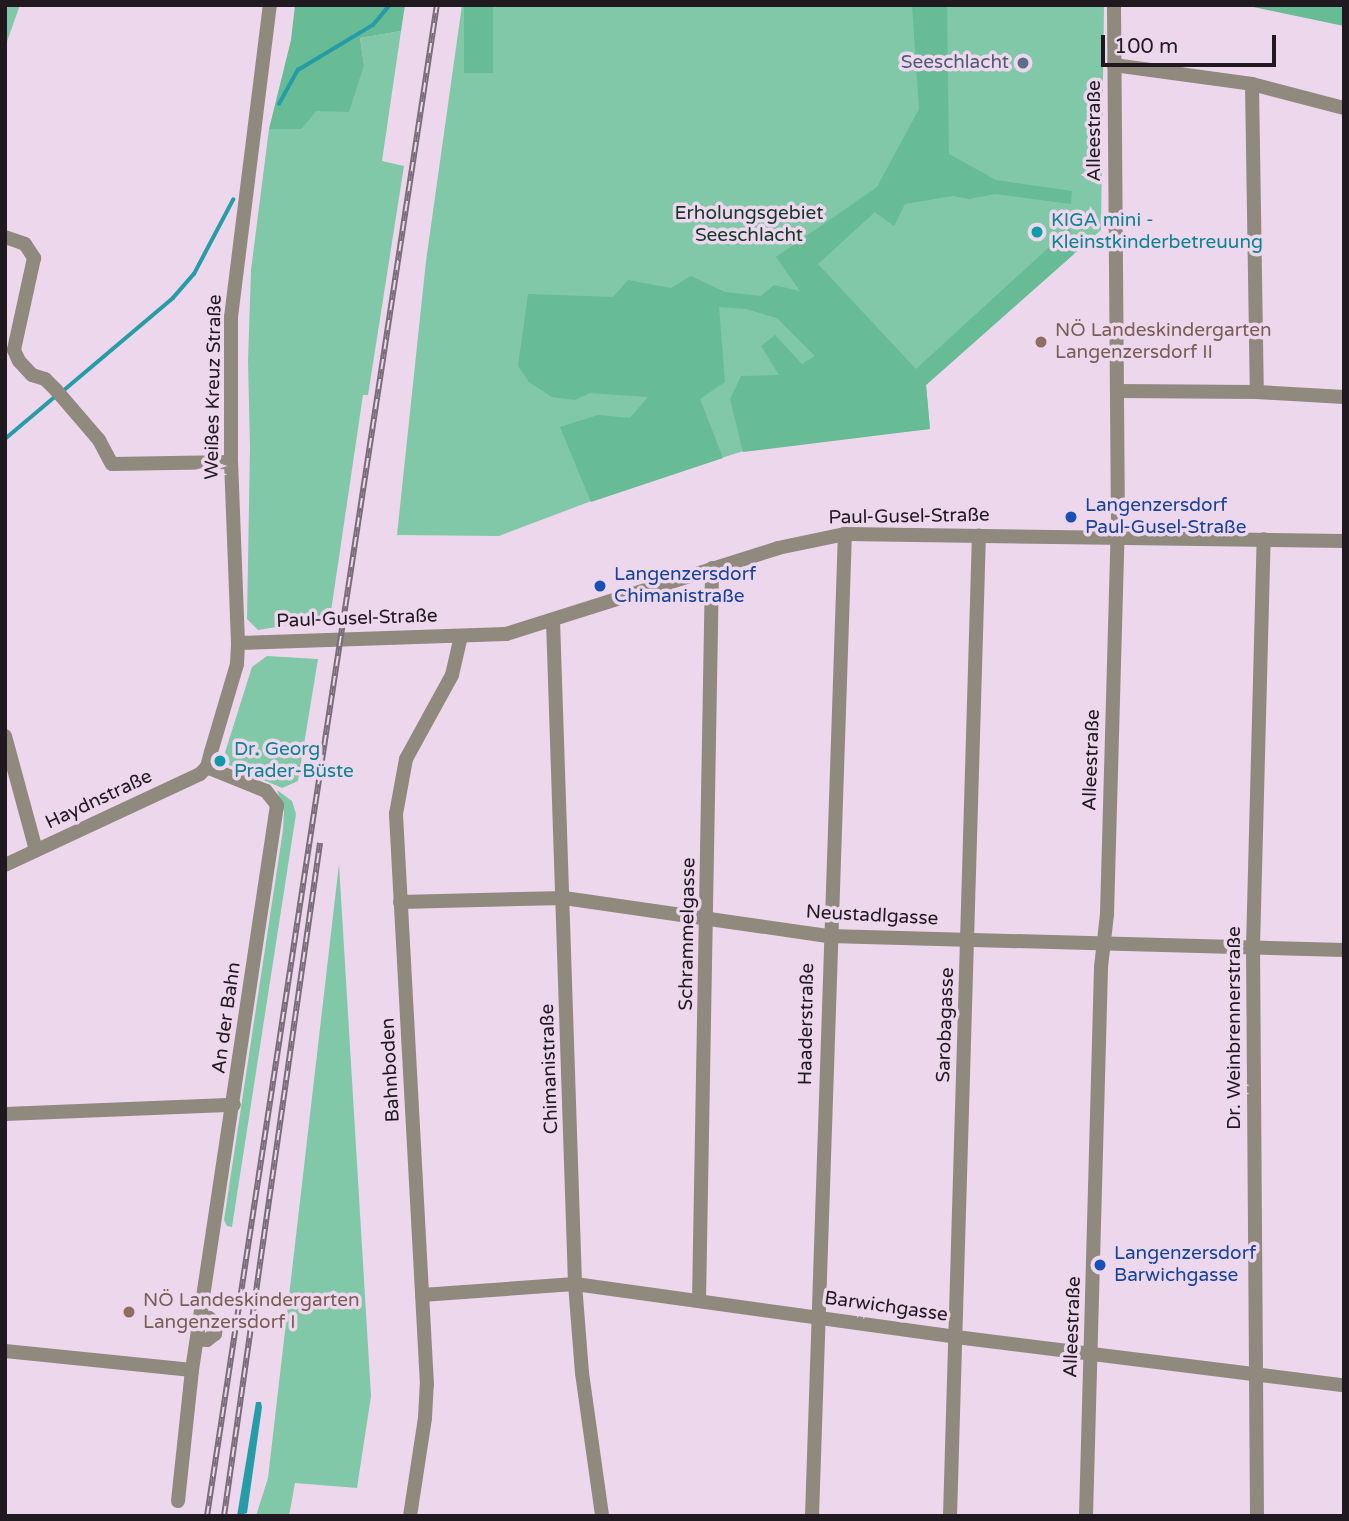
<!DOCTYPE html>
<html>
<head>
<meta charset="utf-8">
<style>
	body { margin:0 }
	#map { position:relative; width:1349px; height:1521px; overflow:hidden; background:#edd7ec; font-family:"Varela Round",sans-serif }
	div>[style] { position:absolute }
	.green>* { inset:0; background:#80c8a7 }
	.forest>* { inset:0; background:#67bb95; transform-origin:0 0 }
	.water>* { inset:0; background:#269da6 }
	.stream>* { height:3.5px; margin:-1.75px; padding:0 1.75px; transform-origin:1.75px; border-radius:1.75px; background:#269da6 }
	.minor>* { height:14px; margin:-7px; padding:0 7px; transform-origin:7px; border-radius:7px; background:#8f897e }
	.rail>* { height:6px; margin-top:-3px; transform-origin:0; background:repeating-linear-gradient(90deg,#edd7ec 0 10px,#7a6d7a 0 20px); box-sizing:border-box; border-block:2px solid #7a6d7a }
	.dots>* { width:19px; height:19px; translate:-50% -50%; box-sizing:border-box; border:4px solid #edd7ec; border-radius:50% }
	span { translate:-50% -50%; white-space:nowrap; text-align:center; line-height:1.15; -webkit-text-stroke:7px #edd7ec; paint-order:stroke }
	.service-label { font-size:19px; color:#4e5e75 }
	.right { translate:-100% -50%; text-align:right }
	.street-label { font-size:19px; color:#201920 }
	.park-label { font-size:19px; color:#133929 }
	.culture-label { font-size:19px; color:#0d838f }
	.left { translate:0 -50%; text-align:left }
	.education-label { font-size:19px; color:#785e54 }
	.transit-label { font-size:19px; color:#164399 }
	.frame { position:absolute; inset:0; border:7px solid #201920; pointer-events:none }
	.scale { position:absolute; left:1101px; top:35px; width:175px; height:32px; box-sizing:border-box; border:4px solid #201920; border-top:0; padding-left:9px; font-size:21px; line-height:24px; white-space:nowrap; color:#201920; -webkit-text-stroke:5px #edd7ec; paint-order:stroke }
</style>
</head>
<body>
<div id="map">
	<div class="green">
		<i style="clip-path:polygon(5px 5px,20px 5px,5px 47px)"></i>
		<i style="clip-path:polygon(462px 5px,1104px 5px,1101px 230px,926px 385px,930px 429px,762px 445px,607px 495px,499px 536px,397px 535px,426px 261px)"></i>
		<i style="clip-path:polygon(401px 31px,382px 161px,404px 166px,368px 395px,363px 395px,330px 618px,258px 630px,247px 619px,250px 448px,248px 361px,251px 270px,269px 129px,302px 129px,315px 111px,364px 65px,360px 38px)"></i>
		<i style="clip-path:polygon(267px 656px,318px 659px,298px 781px,282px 788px,222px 762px,252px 667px)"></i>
		<i style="clip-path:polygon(277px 790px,292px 801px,296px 814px,232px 1227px,227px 1226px,224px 1220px,283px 830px,284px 812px)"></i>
		<i style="clip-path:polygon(339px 864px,371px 1396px,357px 1488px,295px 1483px,289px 1516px,256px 1516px,268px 1478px)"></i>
	</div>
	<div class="forest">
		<i style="clip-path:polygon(295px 5px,405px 5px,401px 31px,360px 38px,364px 65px,349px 112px,316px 111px,302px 129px,269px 129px,291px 40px)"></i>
		<i style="left:464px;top:5px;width:29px;height:68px"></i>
		<i style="clip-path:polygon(912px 5px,947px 5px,949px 154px,996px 180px,1072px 191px,1071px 204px,995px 194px,969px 199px,953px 196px,905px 204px,894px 226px,875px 212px,818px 264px,916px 369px,1070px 228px,1074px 254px,926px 385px,930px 429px,743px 452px,730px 399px,741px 376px,779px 375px,761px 346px,775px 335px,802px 364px,815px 356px,777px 318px,746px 309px,719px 307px,725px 382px,700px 399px,723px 458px,591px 502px,560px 427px,598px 415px,630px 418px,648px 397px,590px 393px,575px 400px,552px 397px,529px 382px,518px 366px,528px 294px,613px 297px,628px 280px,671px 288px,691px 276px,725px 292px,761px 296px,774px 285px,800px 291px,776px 257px,877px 187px,919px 109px)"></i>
		<i style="clip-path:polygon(1244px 5px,1335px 5px,1344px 8px,1344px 26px)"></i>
	</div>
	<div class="water">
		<i style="clip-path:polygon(256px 1402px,261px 1402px,262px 1407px,247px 1513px,237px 1516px)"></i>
	</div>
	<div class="stream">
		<i style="left:279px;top:104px;width:39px;rotate:-61deg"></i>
		<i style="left:298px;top:70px;width:87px;rotate:-31deg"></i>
		<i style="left:373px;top:25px;width:26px;rotate:-50deg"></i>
		<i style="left:63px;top:391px;width:144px;rotate:-40.2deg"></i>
		<i style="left:173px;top:298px;width:32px;rotate:-49deg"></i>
		<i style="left:194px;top:274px;width:84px;rotate:-62.2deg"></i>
		<i style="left:5px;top:439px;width:68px;rotate:-40.2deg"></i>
	</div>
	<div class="minor">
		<i style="left:1114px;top:65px;width:139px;rotate:7.8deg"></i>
		<i style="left:1252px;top:84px;width:95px;rotate:14.6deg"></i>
		<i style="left:1252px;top:84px;width:308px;rotate:89.1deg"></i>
		<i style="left:5px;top:237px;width:21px;rotate:19deg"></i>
		<i style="left:25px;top:244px;width:17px;rotate:57deg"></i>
		<i style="left:34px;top:258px;width:94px;rotate:102.3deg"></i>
		<i style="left:14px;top:350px;width:12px;rotate:66deg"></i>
		<i style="left:19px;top:361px;width:19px;rotate:47deg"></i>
		<i style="left:32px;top:375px;width:14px;rotate:17deg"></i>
		<i style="left:45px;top:379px;width:16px;rotate:45deg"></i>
		<i style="left:56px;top:390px;width:66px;rotate:49.3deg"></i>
		<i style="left:99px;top:440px;width:27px;rotate:62deg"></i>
		<i style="left:112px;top:464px;width:119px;rotate:-1deg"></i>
		<i style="left:1117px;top:391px;width:140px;rotate:0.4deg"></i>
		<i style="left:1257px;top:392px;width:87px;rotate:3.3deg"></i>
		<i style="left:553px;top:620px;width:664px;rotate:88.1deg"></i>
		<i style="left:575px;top:1284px;width:89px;rotate:85.5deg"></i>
		<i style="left:582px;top:1373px;width:144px;rotate:82deg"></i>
		<i style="left:238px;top:643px;width:268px;rotate:-1.9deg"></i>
		<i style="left:506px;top:634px;width:285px;rotate:-17.5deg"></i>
		<i style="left:778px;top:548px;width:68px;rotate:-11.8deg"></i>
		<i style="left:845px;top:534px;width:499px;rotate:0.8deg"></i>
		<i style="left:5px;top:736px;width:118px;rotate:74.8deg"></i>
		<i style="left:5px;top:865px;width:215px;rotate:-25deg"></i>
		<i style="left:200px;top:774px;width:10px;rotate:-45deg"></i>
		<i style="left:207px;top:767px;width:16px;rotate:-75deg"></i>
		<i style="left:211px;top:752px;width:92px;rotate:-73.5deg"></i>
		<i style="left:237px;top:664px;width:21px;rotate:-87deg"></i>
		<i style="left:238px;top:643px;width:181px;rotate:-92.2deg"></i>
		<i style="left:231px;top:462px;width:145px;rotate:-90deg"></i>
		<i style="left:231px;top:317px;width:314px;rotate:-82.9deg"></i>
		<i style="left:400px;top:902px;width:164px;rotate:-1.4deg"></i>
		<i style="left:564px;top:898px;width:268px;rotate:8.2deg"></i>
		<i style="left:829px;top:936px;width:515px;rotate:1.56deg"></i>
		<i style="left:5px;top:1114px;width:229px;rotate:-2.3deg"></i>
		<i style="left:422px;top:1295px;width:153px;rotate:-4.1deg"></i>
		<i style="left:575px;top:1284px;width:385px;rotate:7.9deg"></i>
		<i style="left:956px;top:1337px;width:391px;rotate:7.1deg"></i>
		<i style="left:699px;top:1301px;width:733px;rotate:-88.98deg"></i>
		<i style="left:197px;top:1339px;width:10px;rotate:6deg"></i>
		<i style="left:207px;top:1340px;width:10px;rotate:-37deg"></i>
		<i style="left:215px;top:1334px;width:8px;rotate:-83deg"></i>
		<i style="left:216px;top:1326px;width:11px;rotate:-131deg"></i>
		<i style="left:209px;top:1318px;width:9px;rotate:180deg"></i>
		<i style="left:5px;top:1351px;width:188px;rotate:5.8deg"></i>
		<i style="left:178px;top:1501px;width:132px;rotate:-83.9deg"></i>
		<i style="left:192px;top:1370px;width:571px;rotate:-81.44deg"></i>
		<i style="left:277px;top:805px;width:18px;rotate:-128deg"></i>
		<i style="left:266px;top:791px;width:64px;rotate:-157.9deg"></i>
		<i style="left:410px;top:1516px;width:99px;rotate:-81.3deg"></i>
		<i style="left:425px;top:1418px;width:33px;rotate:-87deg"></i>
		<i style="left:427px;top:1385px;width:572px;rotate:-93.11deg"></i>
		<i style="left:396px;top:814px;width:56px;rotate:-79.7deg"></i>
		<i style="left:406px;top:759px;width:96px;rotate:-61.3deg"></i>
		<i style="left:452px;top:675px;width:40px;rotate:-77deg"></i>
		<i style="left:812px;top:1516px;width:983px;rotate:-88.08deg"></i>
		<i style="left:950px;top:1516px;width:981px;rotate:-88.31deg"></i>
		<i style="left:1086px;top:1516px;width:549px;rotate:-88.43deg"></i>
		<i style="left:1101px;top:967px;width:53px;rotate:-83.5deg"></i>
		<i style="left:1107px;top:914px;width:387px;rotate:-88.4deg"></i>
		<i style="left:1118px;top:527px;width:522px;rotate:-90.44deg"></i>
		<i style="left:1257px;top:1516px;width:569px;rotate:-90.4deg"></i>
		<i style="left:1253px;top:947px;width:408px;rotate:-88.5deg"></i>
	</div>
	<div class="rail">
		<i style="left:207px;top:1516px;width:1528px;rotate:-81.35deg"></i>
		<i style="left:224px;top:1516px;width:680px;rotate:-81.88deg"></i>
	</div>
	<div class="dots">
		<i style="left:1023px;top:63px;background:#5c6f8a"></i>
		<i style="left:1037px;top:232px;background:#0f9aa8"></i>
		<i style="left:1041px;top:342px;background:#8d6e63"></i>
		<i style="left:1071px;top:517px;background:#1a4fb4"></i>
		<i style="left:600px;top:586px;background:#1a4fb4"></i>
		<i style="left:220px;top:761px;background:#0f9aa8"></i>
		<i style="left:1100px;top:1265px;background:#1a4fb4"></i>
		<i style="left:129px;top:1312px;background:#8d6e63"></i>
	</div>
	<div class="service-label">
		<span class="right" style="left:1009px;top:63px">Seeschlacht</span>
	</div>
	<div class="street-label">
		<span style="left:1095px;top:131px;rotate:-90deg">Alleestraße</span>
		<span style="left:214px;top:387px;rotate:-89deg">Weißes Kreuz Straße</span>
		<span style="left:909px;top:517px;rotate:-1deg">Paul-Gusel-Straße</span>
		<span style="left:357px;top:619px;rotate:-2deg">Paul-Gusel-Straße</span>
		<span style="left:1092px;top:760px;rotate:-88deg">Alleestraße</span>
		<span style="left:99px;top:800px;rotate:-25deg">Haydnstraße</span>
		<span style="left:872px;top:916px;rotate:3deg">Neustadlgasse</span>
		<span style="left:688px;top:934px;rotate:-89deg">Schrammelgasse</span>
		<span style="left:227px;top:1018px;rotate:-82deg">An der Bahn</span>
		<span style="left:807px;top:1024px;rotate:-89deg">Haaderstraße</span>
		<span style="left:946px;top:1025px;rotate:-88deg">Sarobagasse</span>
		<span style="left:1235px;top:1028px;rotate:-90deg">Dr. Weinbrennerstraße</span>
		<span style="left:550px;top:1069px;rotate:-92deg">Chimanistraße</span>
		<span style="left:391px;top:1070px;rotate:-93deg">Bahnboden</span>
		<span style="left:886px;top:1307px;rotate:8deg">Barwichgasse</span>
		<span style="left:1073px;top:1327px;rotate:-88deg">Alleestraße</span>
	</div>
	<div class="park-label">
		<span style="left:749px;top:225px">Erholungsgebiet<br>Seeschlacht</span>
	</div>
	<div class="culture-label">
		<span class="left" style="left:1051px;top:232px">KIGA mini -<br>Kleinstkinderbetreuung</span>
		<span class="left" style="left:234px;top:761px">Dr. Georg<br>Prader-Büste</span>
	</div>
	<div class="education-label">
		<span class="left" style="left:1055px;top:342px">NÖ Landeskindergarten<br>Langenzersdorf II</span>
		<span class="left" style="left:143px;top:1312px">NÖ Landeskindergarten<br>Langenzersdorf I</span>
	</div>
	<div class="transit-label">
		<span class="left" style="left:1085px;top:517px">Langenzersdorf<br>Paul-Gusel-Straße</span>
		<span class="left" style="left:614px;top:586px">Langenzersdorf<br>Chimanistraße</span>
		<span class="left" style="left:1114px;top:1265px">Langenzersdorf<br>Barwichgasse</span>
	</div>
	<div class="frame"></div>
	<div class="scale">100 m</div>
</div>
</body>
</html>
